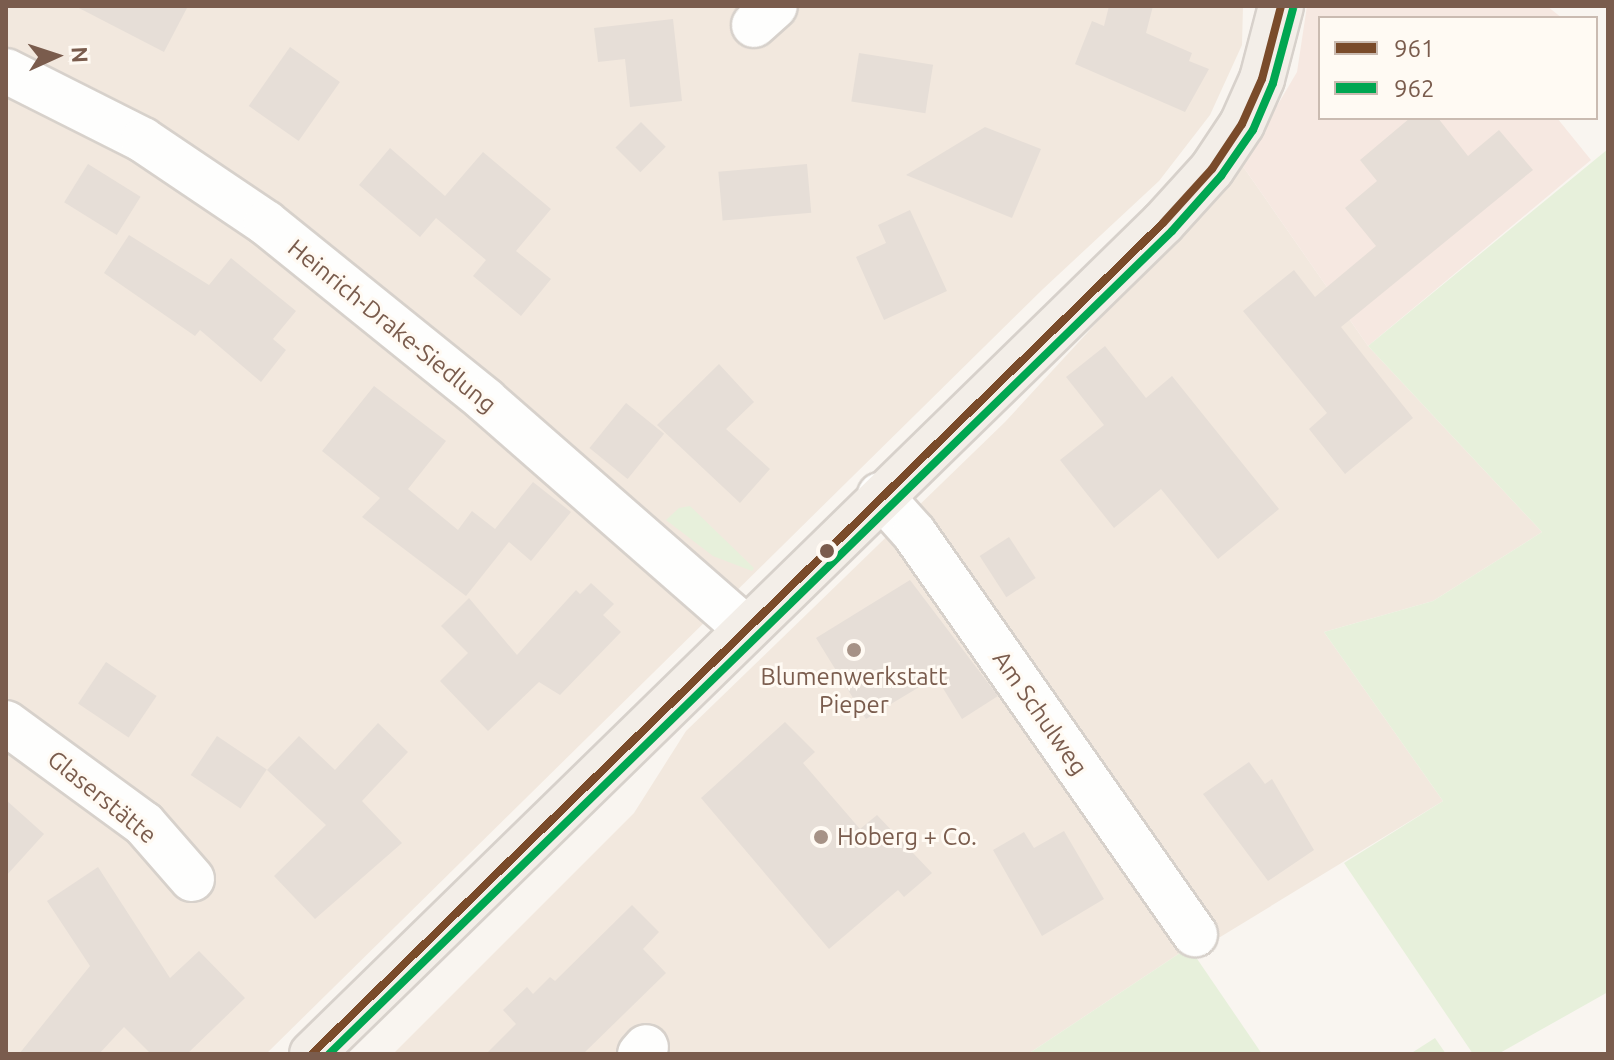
<!DOCTYPE html>
<html>
<head>
<meta charset="utf-8">
<style>
	body { margin:0 }
	#map { position:relative; width:1614px; height:1060px; overflow:hidden; background:#f9f5f0; font-family:Ubuntu,sans-serif }
	div>[style] { position:absolute }
	.residential>* { inset:0; background:#f2e8de }
	.commercial>* { inset:0; background:#f6e8e1 }
	.green>* { inset:0; background:#e7f0db }
	.building>* { inset:0; background:#e6ded7; transform-origin:0 0 }
	.roads { filter:drop-shadow(2px 0 #d7d1cb) drop-shadow(-2px 0 #d7d1cb) drop-shadow(0 2px #d7d1cb) drop-shadow(0 -2px #d7d1cb) }
	.minor>* { height:44px; margin:-22px; padding:0 22px; transform-origin:22px; border-radius:22px; background:#fefefd }
	.major>* { height:44px; margin:-22px; padding:0 22px; transform-origin:22px; border-radius:22px; background:#f3eee8 }
	.bus-1>* { height:8px; margin:-4px; padding:0 4px; transform-origin:4px; border-radius:4px; background:#7a4b2a }
	.bus-2>* { height:8px; margin:-4px; padding:0 4px; transform-origin:4px; border-radius:4px; background:#00a651 }
	.dots>* { width:22px; height:22px; translate:-50% -50%; box-sizing:border-box; border:4px solid #fffaf3; border-radius:50% }
	span { translate:-50% -50%; white-space:nowrap; text-align:center; line-height:1.15; -webkit-text-stroke:6px #fffaf3; paint-order:stroke }
	.street-label { font-size:24px; color:#7a5c4d }
	.poi-label { font-size:24px; color:#7a5c4d }
	.left { translate:0 -50%; text-align:left }
	.frame { position:absolute; inset:0; border:8px solid #7a5c4d; pointer-events:none }
	.legend { position:absolute; left:1318px; top:16px; width:280px; height:104px; box-sizing:border-box; background:#fffaf3; border:2px solid #cabbb1; margin:0; padding:10px 14px; list-style:none; font-size:24px; color:#7a5c4d }
	.legend li { display:flex; align-items:center; gap:16px; height:40px }
	.legend b { width:40px; border:2px solid #cabbb1 }
	.north { position:absolute; left:16px; top:16px; width:80px; height:80px; -webkit-text-stroke:6px #fffaf3; paint-order:stroke; rotate:87deg; font-size:22px; font-weight:700; line-height:32px; text-align:center; color:#7a5c4d }
	.north::after { content:''; display:block; margin:auto; width:28px; height:36px; background:#7a5c4d; clip-path:polygon(50% 0,100% 100%,50% 72%,0 100%) }
</style>
</head>
<body>
<div id="map">
	<div class="residential">
		<i style="clip-path:polygon(6px 6px,1243px 6px,1242px 45px,1210px 115px,1159px 181px,1043px 289px,266px 1054px,6px 1054px)"></i>
		<i style="clip-path:polygon(1242px 165px,1368px 346px,1542px 532px,1433px 601px,1324px 632px,1443px 801px,1212px 942px,1189px 947px,1028px 1054px,393px 1054px,634px 813px,686px 731px,1005px 422px)"></i>
	</div>
	<div class="commercial">
		<i style="clip-path:polygon(1307px 6px,1547px 6px,1562px 18px,1320px 18px,1320px 118px,1557px 118px,1591px 160px,1368px 346px,1242px 165px,1297px 72px)"></i>
	</div>
	<div class="green">
		<i style="clip-path:polygon(1608px 149px,1608px 992px,1498px 1054px,1473px 1054px,1344px 863px,1443px 801px,1324px 632px,1433px 601px,1542px 532px,1368px 346px)"></i>
		<i style="clip-path:polygon(690px 506px,754px 568px,752px 571px,713px 556px,666px 520px,679px 508px)"></i>
		<i style="clip-path:polygon(1189px 947px,1262px 1054px,1028px 1054px)"></i>
		<i style="clip-path:polygon(1435px 1038px,1446px 1054px,1410px 1054px)"></i>
	</div>
	<div class="building">
		<i style="clip-path:polygon(75px 6px,188px 6px,164px 52px)"></i>
		<i style="clip-path:polygon(1109px 6px,1153px 6px,1146px 33px,1192px 53px,1189px 61px,1209px 69px,1185px 112px,1075px 64px,1092px 21px,1104px 26px)"></i>
		<i style="clip-path:polygon(673px 19px,682px 101px,630px 107px,625px 59px,598px 62px,594px 28px)"></i>
		<i style="left:290px;top:47px;width:61px;height:72px;rotate:35deg"></i>
		<i style="left:859px;top:53px;width:75px;height:49px;rotate:9deg"></i>
		<i style="clip-path:polygon(1410px 118px,1438px 118px,1468px 156px,1499px 130px,1533px 170px,1341px 327px,1413px 418px,1345px 474px,1309px 429px,1327px 413px,1243px 311px,1294px 270px,1315px 297px,1376px 246px,1345px 208px,1377px 181px,1360px 160px)"></i>
		<i style="left:641px;top:122px;width:35px;height:36px;rotate:45deg"></i>
		<i style="clip-path:polygon(985px 127px,1041px 149px,1012px 218px,906px 175px)"></i>
		<i style="clip-path:polygon(390px 148px,445px 196px,483px 152px,551px 209px,516px 251px,551px 279px,521px 316px,473px 276px,486px 260px,436px 218px,420px 237px,359px 185px)"></i>
		<i style="left:88px;top:164px;width:62px;height:45px;rotate:32deg"></i>
		<i style="left:807px;top:164px;width:49px;height:89px;rotate:85deg"></i>
		<i style="clip-path:polygon(910px 210px,947px 291px,884px 320px,856px 257px,886px 243px,878px 225px)"></i>
		<i style="clip-path:polygon(129px 235px,209px 285px,231px 258px,296px 311px,273px 339px,286px 350px,261px 382px,200px 330px,195px 336px,104px 273px)"></i>
		<i style="clip-path:polygon(1105px 346px,1146px 398px,1172px 376px,1279px 509px,1218px 559px,1161px 489px,1114px 528px,1060px 460px,1104px 425px,1066px 377px)"></i>
		<i style="clip-path:polygon(719px 364px,754px 402px,726px 429px,770px 469px,740px 503px,657px 425px)"></i>
		<i style="clip-path:polygon(374px 386px,446px 441px,408px 489px,458px 530px,472px 511px,495px 529px,533px 482px,571px 512px,531px 561px,509px 542px,466px 596px,362px 517px,380px 498px,322px 451px)"></i>
		<i style="left:626px;top:403px;width:49px;height:58px;rotate:39deg"></i>
		<i style="left:1009px;top:537px;width:49px;height:35px;rotate:57deg"></i>
		<i style="clip-path:polygon(910px 580px,998px 696px,962px 719px,936px 677px,866px 719px,816px 638px)"></i>
		<i style="clip-path:polygon(591px 583px,614px 604px,603px 615px,621px 632px,560px 695px,539px 682px,488px 731px,440px 681px,468px 653px,441px 626px,469px 598px,517px 655px,576px 590px,580px 594px)"></i>
		<i style="left:106px;top:662px;width:61px;height:50px;rotate:34deg"></i>
		<i style="clip-path:polygon(785px 722px,815px 752px,803px 763px,860px 829px,877px 815px,932px 873px,904px 897px,898px 890px,829px 949px,701px 798px)"></i>
		<i style="clip-path:polygon(378px 723px,408px 752px,362px 801px,402px 843px,315px 919px,274px 876px,326px 825px,267px 770px,299px 736px,335px 770px)"></i>
		<i style="left:217px;top:736px;width:60px;height:47px;rotate:34deg"></i>
		<i style="clip-path:polygon(1249px 762px,1265px 784px,1272px 779px,1314px 850px,1268px 881px,1203px 794px)"></i>
		<i style="clip-path:polygon(6px 800px,44px 834px,6px 876px)"></i>
		<i style="clip-path:polygon(1064px 831px,1104px 899px,1042px 936px,993px 850px,1024px 832px,1034px 848px)"></i>
		<i style="clip-path:polygon(98px 867px,170px 978px,199px 951px,245px 998px,187px 1054px,151px 1054px,124px 1027px,99px 1054px,19px 1054px,90px 966px,47px 901px)"></i>
		<i style="clip-path:polygon(632px 905px,659px 932px,643px 949px,666px 973px,583px 1054px,486px 1054px,516px 1024px,503px 1010px,527px 987px,533px 994px,550px 977px,555px 981px)"></i>
	</div>
	<div class="roads">
		<div class="minor">
			<i style="left:754px;top:25px;width:28px;rotate:-42deg"></i>
			<i style="left:6px;top:71px;width:153px;rotate:26.7deg"></i>
			<i style="left:143px;top:140px;width:148px;rotate:34deg"></i>
			<i style="left:266px;top:223px;width:282px;rotate:38.9deg"></i>
			<i style="left:485px;top:400px;width:346px;rotate:41.2deg"></i>
			<i style="left:880px;top:495px;width:51px;rotate:48.2deg"></i>
			<i style="left:914px;top:533px;width:490px;rotate:55deg"></i>
			<i style="left:6px;top:723px;width:171px;rotate:36.2deg"></i>
			<i style="left:144px;top:824px;width:73px;rotate:48.9deg"></i>
			<i style="left:640px;top:1054px;width:9px;rotate:-49deg"></i>
		</div>
		<div class="major">
			<i style="left:312px;top:1054px;width:1189px;rotate:-44.32deg"></i>
			<i style="left:1163px;top:223px;width:73px;rotate:-47.8deg"></i>
			<i style="left:1212px;top:169px;width:54px;rotate:-56.3deg"></i>
			<i style="left:1242px;top:124px;width:49px;rotate:-66deg"></i>
			<i style="left:1262px;top:79px;width:75px;rotate:-75.4deg"></i>
		</div>
	</div>
	<div class="bus-1">
		<i style="left:312px;top:1054px;width:1189px;rotate:-44.32deg"></i>
		<i style="left:1163px;top:223px;width:73px;rotate:-47.8deg"></i>
		<i style="left:1212px;top:169px;width:54px;rotate:-56.3deg"></i>
		<i style="left:1242px;top:124px;width:49px;rotate:-66deg"></i>
		<i style="left:1262px;top:79px;width:75px;rotate:-75.4deg"></i>
	</div>
	<div class="bus-2">
		<i style="left:329px;top:1054px;width:1178px;rotate:-44.31deg"></i>
		<i style="left:1172px;top:231px;width:74px;rotate:-48.3deg"></i>
		<i style="left:1221px;top:176px;width:56px;rotate:-55.2deg"></i>
		<i style="left:1253px;top:130px;width:51px;rotate:-66.9deg"></i>
		<i style="left:1273px;top:83px;width:77px;rotate:-74.9deg"></i>
	</div>
	<div class="dots">
		<i style="left:827px;top:551px;background:#7a5c4d"></i>
		<i style="left:854px;top:650px;background:#a69286"></i>
		<i style="left:821px;top:837px;background:#a69286"></i>
	</div>
	<div class="street-label">
		<span style="left:392px;top:326px;rotate:39deg">Heinrich-Drake-Siedlung</span>
		<span style="left:1040px;top:713px;rotate:55deg">Am Schulweg</span>
		<span style="left:102px;top:797px;rotate:39deg">Glaserstätte</span>
	</div>
	<div class="poi-label">
		<span style="left:854px;top:691px">Blumenwerkstatt<br>Pieper</span>
		<span class="left" style="left:837px;top:837px">Hoberg + Co.</span>
	</div>
	<div class="frame"></div>
	<ul class="legend">
	<li><b style="height:10px;background:#7a4b2a"></b>961</li>
	<li><b style="height:10px;background:#00a651"></b>962</li>
	</ul>
	<div class="north">N</div>
</div>
</body>
</html>
